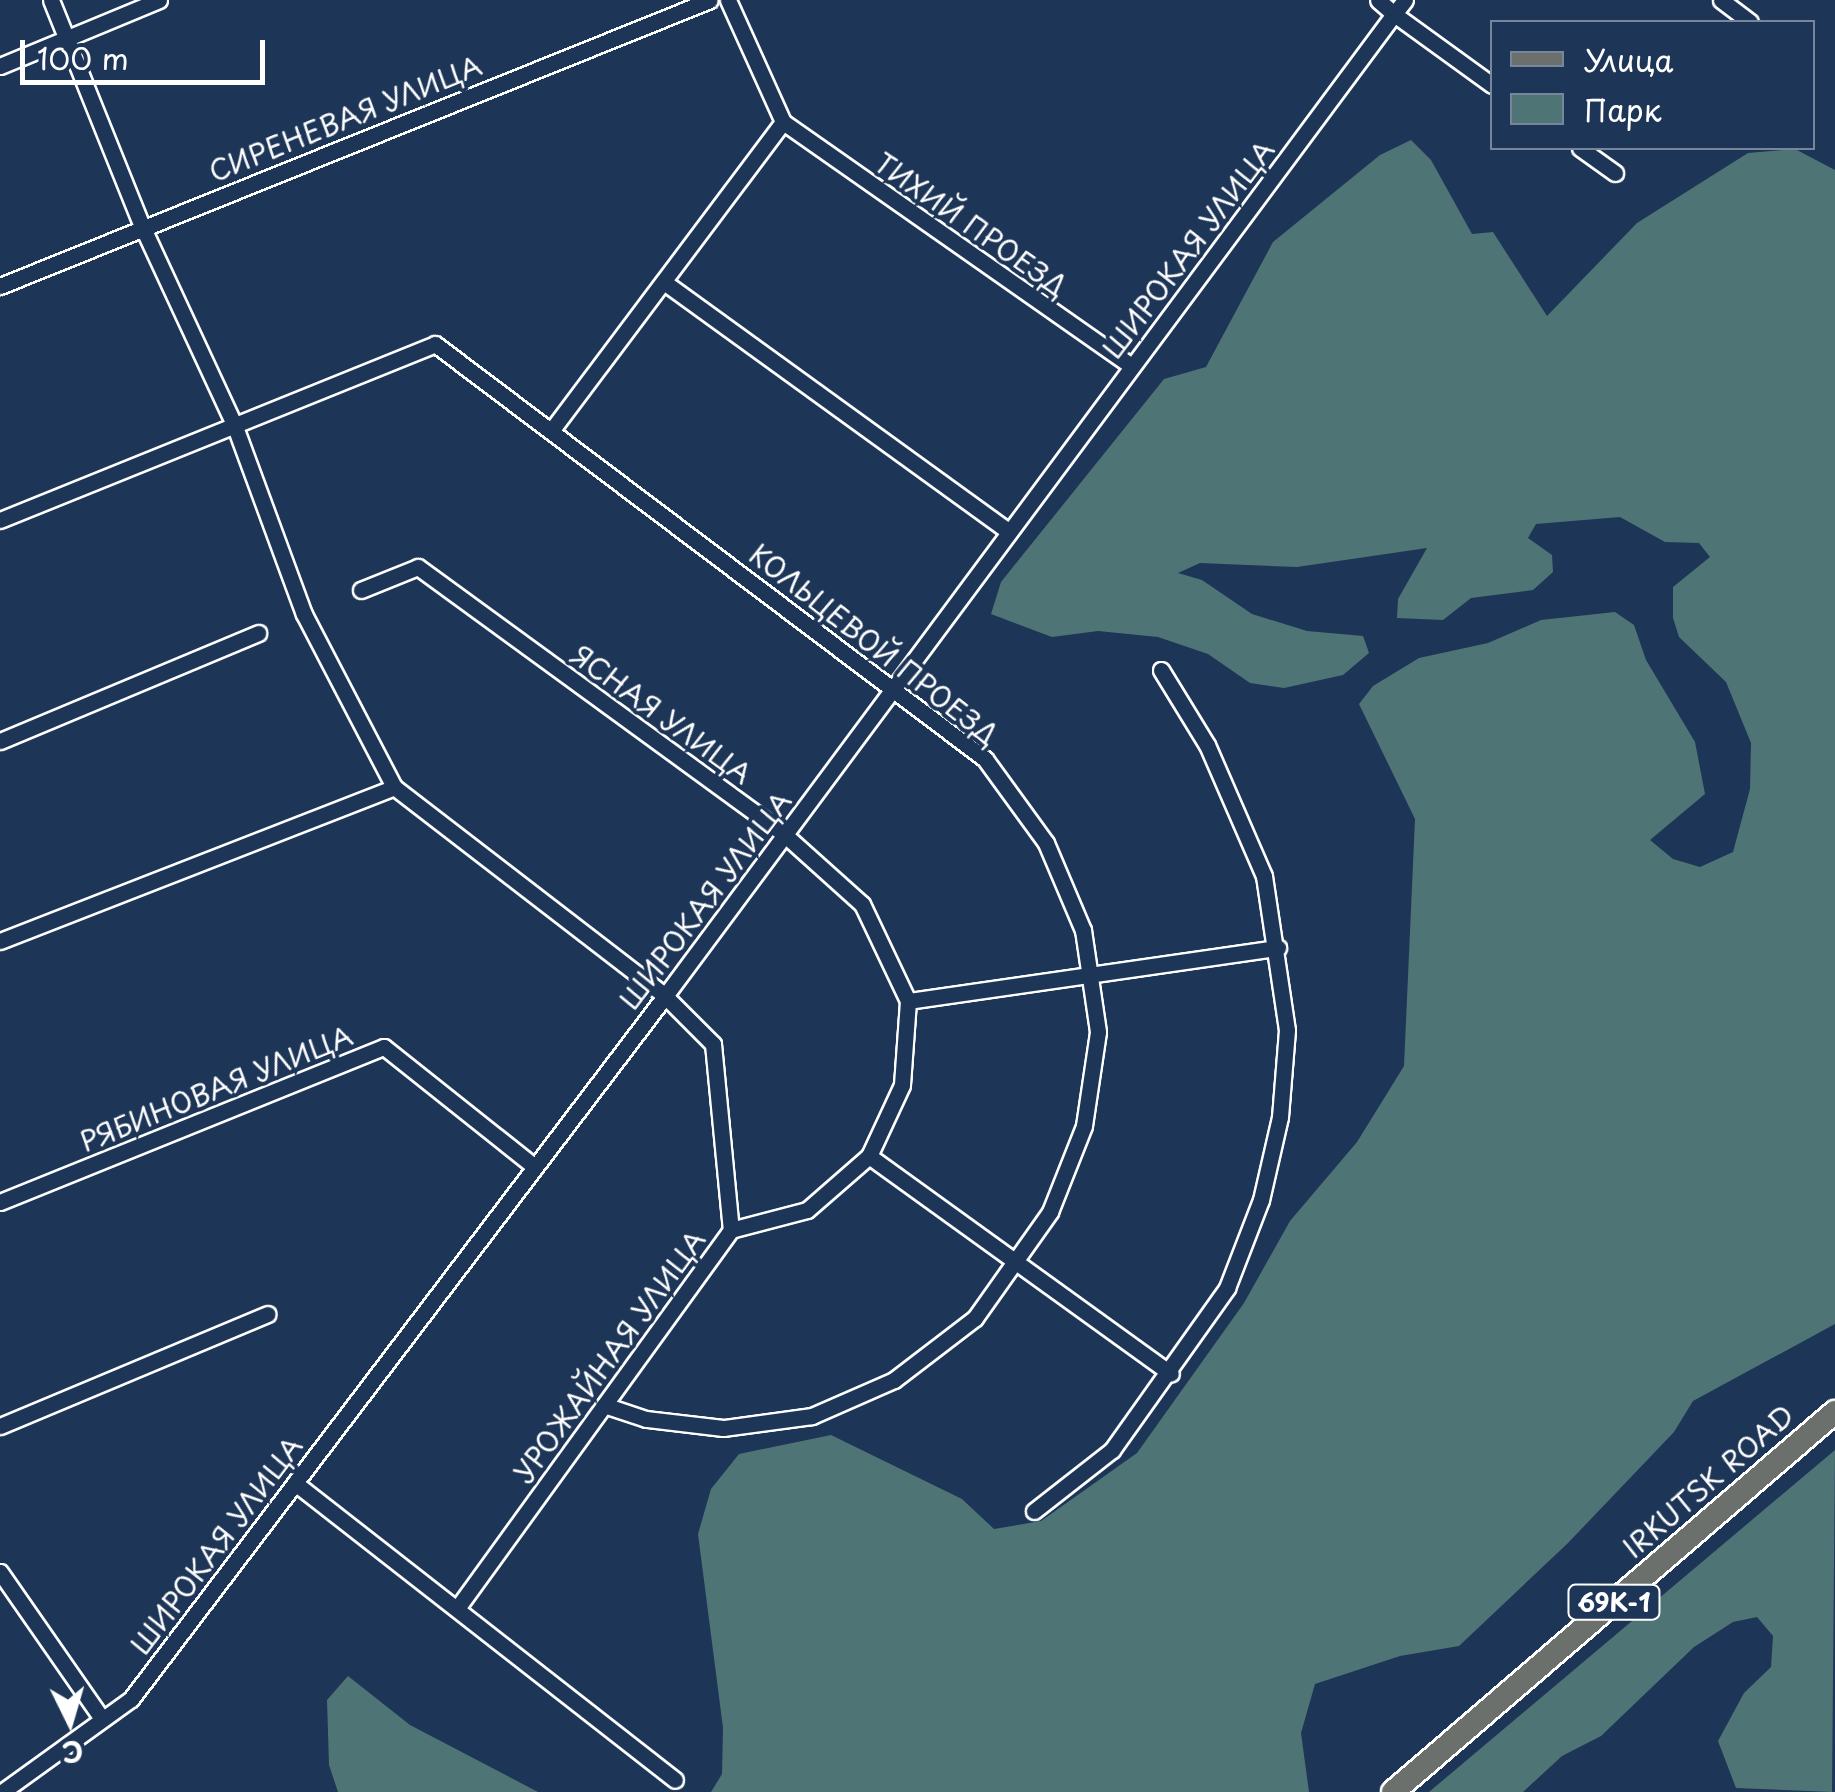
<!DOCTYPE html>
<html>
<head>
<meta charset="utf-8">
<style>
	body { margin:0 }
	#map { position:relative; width:1835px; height:1792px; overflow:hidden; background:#1d3557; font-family:"Playpen Sans",sans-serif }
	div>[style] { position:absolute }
	.green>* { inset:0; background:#4f7476 }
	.roads { filter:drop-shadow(2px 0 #fff) drop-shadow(-2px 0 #fff) drop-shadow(0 2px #fff) drop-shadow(0 -2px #fff) }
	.minor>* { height:15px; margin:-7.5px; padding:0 7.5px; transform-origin:7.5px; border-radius:7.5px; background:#1d3557 }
	.primary>* { height:22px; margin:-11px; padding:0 11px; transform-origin:11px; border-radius:11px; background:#6b706d }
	span { translate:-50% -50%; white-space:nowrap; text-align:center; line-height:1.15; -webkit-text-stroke:8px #1d3557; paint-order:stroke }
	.shield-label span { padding:2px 8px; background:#1d3557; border:2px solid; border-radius:8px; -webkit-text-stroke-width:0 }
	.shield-label { font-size:25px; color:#fff; font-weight:700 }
	.street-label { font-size:28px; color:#fff }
	.legend { position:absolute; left:1490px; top:20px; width:325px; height:130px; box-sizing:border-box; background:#1d3557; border:2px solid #77869a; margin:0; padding:12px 18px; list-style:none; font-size:30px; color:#fff }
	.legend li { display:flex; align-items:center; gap:20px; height:50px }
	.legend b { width:50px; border:2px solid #77869a }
	.north { position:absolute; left:20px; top:1672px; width:100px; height:100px; -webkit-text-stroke:8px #1d3557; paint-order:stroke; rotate:175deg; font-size:28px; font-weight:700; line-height:40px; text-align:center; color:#fff }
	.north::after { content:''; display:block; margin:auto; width:35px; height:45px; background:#fff; clip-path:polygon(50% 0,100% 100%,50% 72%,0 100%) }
	.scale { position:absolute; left:20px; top:40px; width:245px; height:45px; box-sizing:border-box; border:5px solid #fff; border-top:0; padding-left:12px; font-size:30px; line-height:35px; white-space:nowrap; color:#fff; -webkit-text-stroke:8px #1d3557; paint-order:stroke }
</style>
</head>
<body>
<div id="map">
	<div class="green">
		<i style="clip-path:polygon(1411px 140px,1431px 160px,1472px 234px,1493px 232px,1547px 316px,1637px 223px,1748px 153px,1795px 149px,1835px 170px,1835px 1324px,1693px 1401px,1674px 1432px,1568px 1543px,1459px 1646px,1400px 1656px,1315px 1684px,1301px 1733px,1309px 1792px,711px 1792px,722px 1774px,723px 1728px,698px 1534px,711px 1489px,739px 1454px,831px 1435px,962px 1499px,994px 1529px,1041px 1521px,1137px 1453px,1244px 1303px,1290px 1221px,1357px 1142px,1404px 1066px,1415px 819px,1359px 704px,1373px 686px,1419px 658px,1488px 643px,1541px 620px,1615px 612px,1634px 625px,1646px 660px,1695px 742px,1705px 794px,1650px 840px,1673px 859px,1700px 867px,1733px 852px,1750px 789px,1751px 743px,1726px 682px,1679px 637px,1673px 618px,1673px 587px,1710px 557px,1699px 543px,1665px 542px,1620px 517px,1536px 524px,1528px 538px,1552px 555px,1553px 572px,1533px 590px,1471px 598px,1443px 620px,1397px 618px,1398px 599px,1427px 548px,1297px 567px,1200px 563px,1178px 573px,1202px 580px,1252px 614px,1307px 631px,1363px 636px,1369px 653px,1343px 675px,1284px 688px,1250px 683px,1208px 654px,1158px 637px,1098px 631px,1052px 637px,991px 614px,1001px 582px,1164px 379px,1206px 367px,1273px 242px,1380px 155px)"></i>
		<i style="clip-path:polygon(1835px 1450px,1832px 1792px,1736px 1788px,1718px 1741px,1744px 1693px,1771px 1667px,1773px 1636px,1757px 1617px,1733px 1622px,1694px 1647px,1601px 1736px,1562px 1756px,1523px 1792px,1429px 1792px)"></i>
		<i style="clip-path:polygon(348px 1676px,410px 1725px,538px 1792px,338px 1792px,329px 1765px,327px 1700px)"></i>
	</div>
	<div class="roads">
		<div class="minor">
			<i style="left:51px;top:0;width:244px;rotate:68.1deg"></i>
			<i style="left:142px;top:226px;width:218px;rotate:65.1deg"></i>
			<i style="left:234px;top:424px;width:202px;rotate:69.8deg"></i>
			<i style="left:304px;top:614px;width:195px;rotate:62.5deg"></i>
			<i style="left:728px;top:0;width:134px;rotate:65.7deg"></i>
			<i style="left:1405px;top:0;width:18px;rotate:128deg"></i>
			<i style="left:1394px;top:14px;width:121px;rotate:35.9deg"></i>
			<i style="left:1721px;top:0;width:36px;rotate:37deg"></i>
			<i style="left:0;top:66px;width:172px;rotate:-22.5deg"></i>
			<i style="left:783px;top:122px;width:425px;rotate:35deg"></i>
			<i style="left:1580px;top:148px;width:43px;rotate:35.5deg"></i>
			<i style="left:664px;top:282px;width:426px;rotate:35.9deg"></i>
			<i style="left:0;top:286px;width:765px;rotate:-21.94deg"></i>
			<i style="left:551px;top:431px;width:386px;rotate:-53.1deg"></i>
			<i style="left:0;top:520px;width:469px;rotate:-22deg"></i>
			<i style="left:435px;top:344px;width:689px;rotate:37.04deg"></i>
			<i style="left:985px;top:759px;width:104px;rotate:54deg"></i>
			<i style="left:1046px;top:843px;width:95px;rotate:67deg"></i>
			<i style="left:1083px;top:930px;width:103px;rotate:81.6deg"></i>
			<i style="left:1098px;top:1032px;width:95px;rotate:98.5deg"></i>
			<i style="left:1084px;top:1126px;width:92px;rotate:111.6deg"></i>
			<i style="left:1050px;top:1212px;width:130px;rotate:125.3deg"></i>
			<i style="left:975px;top:1318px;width:102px;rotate:142.6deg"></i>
			<i style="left:894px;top:1380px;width:90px;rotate:156.3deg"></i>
			<i style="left:812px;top:1416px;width:90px;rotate:172.3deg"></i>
			<i style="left:723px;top:1428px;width:78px;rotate:-173.3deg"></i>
			<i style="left:646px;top:1419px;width:44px;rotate:-161.6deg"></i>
			<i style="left:361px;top:590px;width:61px;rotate:-22deg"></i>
			<i style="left:418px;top:567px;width:454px;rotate:36.1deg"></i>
			<i style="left:785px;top:835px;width:103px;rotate:41.9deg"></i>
			<i style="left:862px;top:904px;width:107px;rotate:64.6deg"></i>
			<i style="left:908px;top:1001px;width:84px;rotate:94.1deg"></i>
			<i style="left:902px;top:1085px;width:78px;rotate:114.9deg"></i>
			<i style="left:869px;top:1156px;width:82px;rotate:138.9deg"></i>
			<i style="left:807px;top:1210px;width:79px;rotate:165.3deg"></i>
			<i style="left:0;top:741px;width:280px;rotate:-22.7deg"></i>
			<i style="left:0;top:941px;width:423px;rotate:-21.3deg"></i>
			<i style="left:394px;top:787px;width:342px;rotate:37.6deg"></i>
			<i style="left:665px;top:996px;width:68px;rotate:45deg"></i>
			<i style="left:713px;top:1044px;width:187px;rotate:84.5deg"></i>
			<i style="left:731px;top:1230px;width:467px;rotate:125.9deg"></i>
			<i style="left:908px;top:1001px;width:374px;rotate:-8.2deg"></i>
			<i style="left:869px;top:1156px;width:372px;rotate:35.8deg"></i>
			<i style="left:0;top:1202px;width:414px;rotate:-22deg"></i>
			<i style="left:384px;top:1047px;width:193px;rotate:38.5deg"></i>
			<i style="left:0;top:1426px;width:290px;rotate:-22.7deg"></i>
			<i style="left:295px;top:1483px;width:482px;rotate:38deg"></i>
			<i style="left:1034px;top:1511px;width:99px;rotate:-38deg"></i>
			<i style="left:1112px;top:1450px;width:199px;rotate:-54.6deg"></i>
			<i style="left:1227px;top:1288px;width:94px;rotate:-68.9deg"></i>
			<i style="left:1261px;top:1200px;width:85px;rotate:-77.1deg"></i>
			<i style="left:1280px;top:1117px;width:87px;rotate:-85.4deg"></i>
			<i style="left:1287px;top:1030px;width:156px;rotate:-98.5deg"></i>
			<i style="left:1264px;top:876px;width:143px;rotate:-113.5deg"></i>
			<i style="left:1207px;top:745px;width:88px;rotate:-121.5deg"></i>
			<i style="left:0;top:1572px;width:179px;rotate:55.2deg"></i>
			<i style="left:2px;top:1792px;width:159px;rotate:-35.8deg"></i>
			<i style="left:131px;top:1699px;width:883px;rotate:-52.78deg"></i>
			<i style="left:665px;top:996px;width:1223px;rotate:-53.41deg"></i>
			<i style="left:1394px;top:14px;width:21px;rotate:-139deg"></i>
		</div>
		<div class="primary">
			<i style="left:1393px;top:1792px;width:583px;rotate:-40.69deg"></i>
		</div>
	</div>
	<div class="shield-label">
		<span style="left:1614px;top:1602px">69К-1</span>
	</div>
	<div class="street-label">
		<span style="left:345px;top:118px;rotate:-22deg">СИРЕНЕВАЯ УЛИЦА</span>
		<span style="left:971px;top:224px;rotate:35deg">ТИХИЙ ПРОЕЗД</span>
		<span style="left:1188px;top:249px;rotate:-53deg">ШИРОКАЯ УЛИЦА</span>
		<span style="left:874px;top:644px;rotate:38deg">КОЛЬЦЕВОЙ ПРОЕЗД</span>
		<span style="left:662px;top:714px;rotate:36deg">ЯСНАЯ УЛИЦА</span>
		<span style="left:705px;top:900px;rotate:-53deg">ШИРОКАЯ УЛИЦА</span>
		<span style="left:216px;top:1088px;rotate:-22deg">РЯБИНОВАЯ УЛИЦА</span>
		<span style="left:609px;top:1356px;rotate:-54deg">УРОЖАЙНАЯ УЛИЦА</span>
		<span style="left:1708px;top:1481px;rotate:-41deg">IRKUTSK ROAD</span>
		<span style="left:216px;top:1545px;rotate:-53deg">ШИРОКАЯ УЛИЦА</span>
	</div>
	<ul class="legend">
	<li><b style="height:12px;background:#6b706d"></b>Улица</li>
	<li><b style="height:28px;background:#4f7476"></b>Парк</li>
	</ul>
	<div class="north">С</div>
	<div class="scale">100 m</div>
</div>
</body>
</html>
